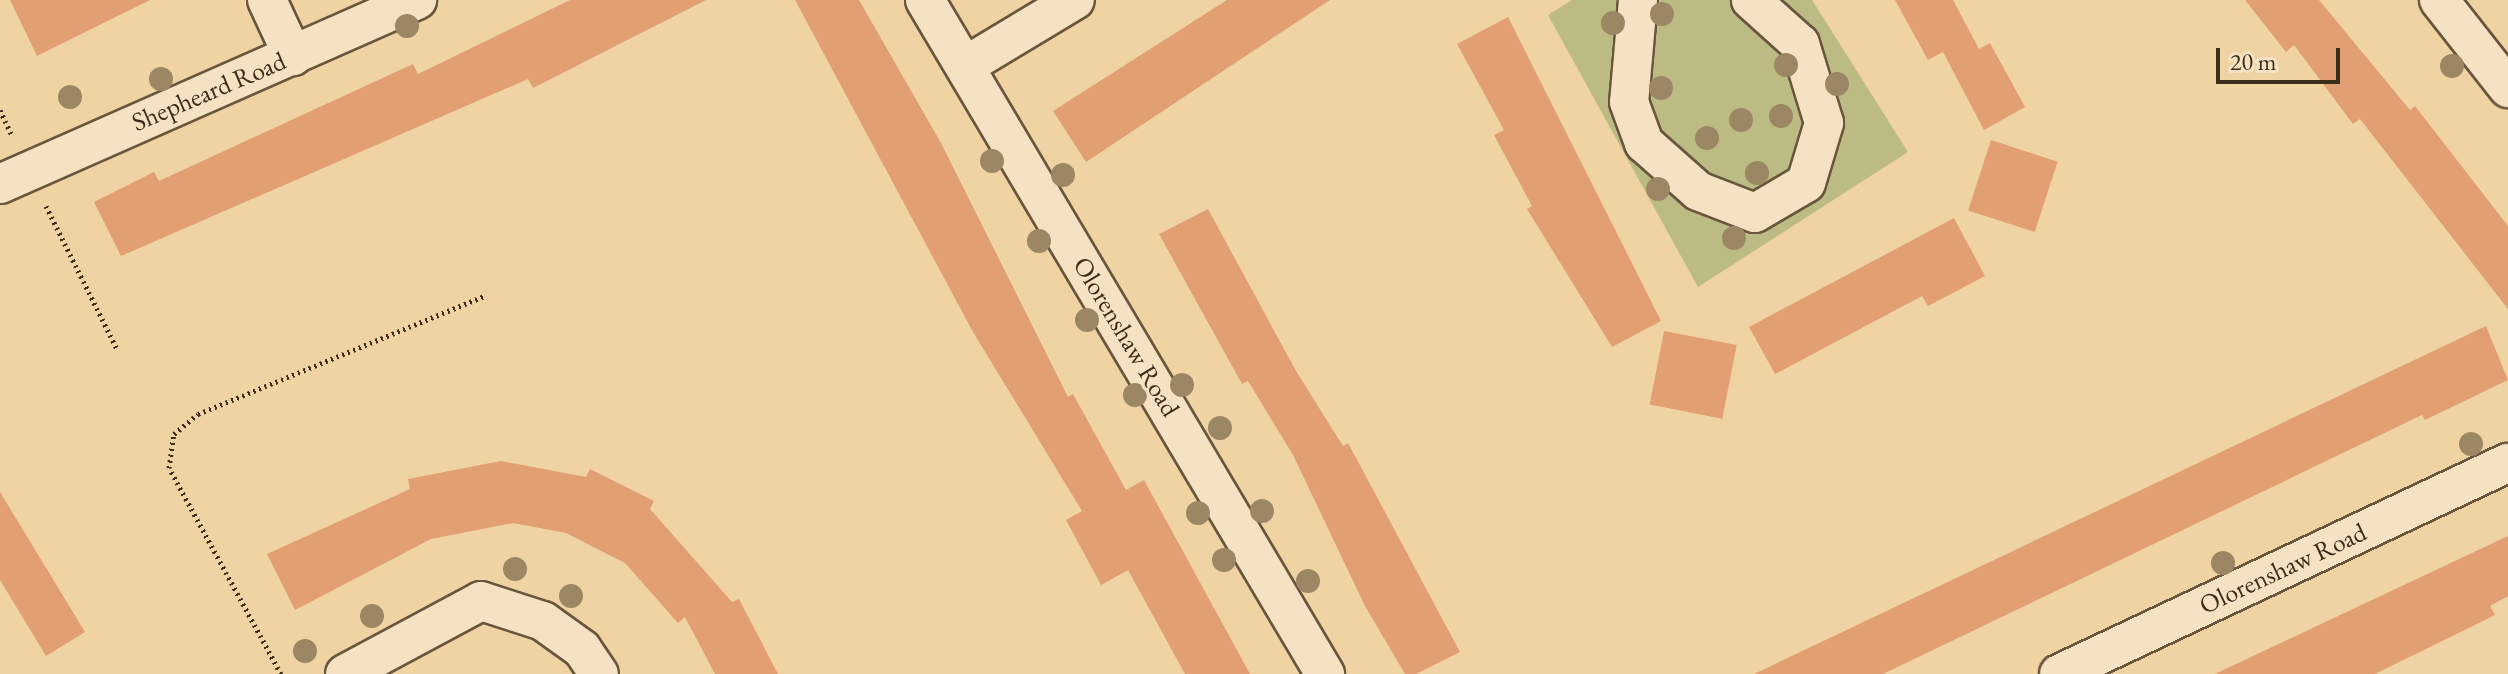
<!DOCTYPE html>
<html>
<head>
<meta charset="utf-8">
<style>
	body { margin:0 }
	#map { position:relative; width:2508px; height:674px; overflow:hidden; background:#efd3a3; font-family:"EB Garamond",serif }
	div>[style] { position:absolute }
	.green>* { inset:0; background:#bcbb83 }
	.building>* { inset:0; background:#e19f73; transform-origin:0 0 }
	.path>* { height:5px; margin-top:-2.5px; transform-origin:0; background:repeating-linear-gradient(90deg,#3c2d1b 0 2px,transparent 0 6px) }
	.roads { filter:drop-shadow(2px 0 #69563d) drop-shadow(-2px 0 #69563d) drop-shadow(0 2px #69563d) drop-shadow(0 -2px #69563d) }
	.street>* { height:38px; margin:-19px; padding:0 19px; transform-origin:19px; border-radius:19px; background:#f5e2c3 }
	.trees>* { width:24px; height:24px; margin:-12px; border-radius:50%; background:#9b8764 }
	span { translate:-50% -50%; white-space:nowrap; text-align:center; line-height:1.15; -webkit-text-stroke:7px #f5e2c3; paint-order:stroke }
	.street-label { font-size:26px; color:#3c2d1b }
	.scale { position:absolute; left:2216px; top:48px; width:124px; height:36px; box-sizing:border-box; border:4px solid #3c2d1b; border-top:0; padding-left:10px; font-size:24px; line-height:28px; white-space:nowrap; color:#3c2d1b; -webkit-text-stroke:6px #f5e2c3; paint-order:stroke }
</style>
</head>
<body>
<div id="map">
	<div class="green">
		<i style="clip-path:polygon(1572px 0,1812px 0,1908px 152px,1698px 287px,1548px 15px)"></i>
	</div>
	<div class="building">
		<i style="clip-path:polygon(10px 0,150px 0,37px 56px)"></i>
		<i style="clip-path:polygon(570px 0,706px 0,533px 88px,528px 79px,121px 256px,94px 202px,154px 172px,159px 181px,413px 64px,418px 74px)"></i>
		<i style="clip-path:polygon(795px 0,859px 0,941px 143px,1068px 397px,1073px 394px,1126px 490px,1144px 480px,1250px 674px,1185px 674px,1128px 570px,1101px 585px,1066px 520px,1082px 511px,973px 332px)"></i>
		<i style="clip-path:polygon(1227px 0,1330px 0,1086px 162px,1053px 111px)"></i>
		<i style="clip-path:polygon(1895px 0,1953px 0,1979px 49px,1990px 43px,2025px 107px,1984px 130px,1943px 52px,1928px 60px)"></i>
		<i style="clip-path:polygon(2245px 0,2319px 0,2410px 110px,2415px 106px,2508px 226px,2508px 309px,2360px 119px,2353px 124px,2294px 45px,2286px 52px)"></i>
		<i style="clip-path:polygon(1508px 17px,1661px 321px,1612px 347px,1527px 209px,1532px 206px,1494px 135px,1504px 130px,1457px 44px)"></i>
		<i style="left:1991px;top:140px;width:70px;height:74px;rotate:18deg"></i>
		<i style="clip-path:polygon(1208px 209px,1296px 371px,1343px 446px,1348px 443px,1460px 652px,1416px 674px,1405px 674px,1365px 606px,1293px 455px,1248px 381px,1242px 384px,1159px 234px)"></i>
		<i style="clip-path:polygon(1954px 218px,1985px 276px,1928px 306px,1922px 296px,1775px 374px,1749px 327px)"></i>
		<i style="clip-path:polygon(2486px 326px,2508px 380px,2425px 420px,2422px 415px,1883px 674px,1754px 674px)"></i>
		<i style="left:1664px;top:331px;width:74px;height:75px;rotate:11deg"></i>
		<i style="clip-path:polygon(501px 461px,586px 477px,590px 469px,654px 501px,650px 509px,732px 602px,739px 599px,778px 674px,715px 674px,685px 617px,678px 623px,625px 563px,566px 533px,513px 523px,431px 539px,295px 610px,267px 554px,410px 489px,408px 479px)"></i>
		<i style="clip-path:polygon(0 492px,85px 632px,46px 656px,0 580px)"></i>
		<i style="clip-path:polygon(2508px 536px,2508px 596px,2490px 606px,2495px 615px,2375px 674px,2215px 674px)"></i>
	</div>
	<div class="path">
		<i style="left:0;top:110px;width:29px;rotate:65deg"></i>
		<i style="left:46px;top:206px;width:160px;rotate:63.6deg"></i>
		<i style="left:281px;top:674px;width:234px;rotate:-118.5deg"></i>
		<i style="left:169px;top:468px;width:34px;rotate:-82deg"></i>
		<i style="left:174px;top:434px;width:31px;rotate:-40deg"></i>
		<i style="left:198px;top:414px;width:310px;rotate:-22.4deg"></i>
	</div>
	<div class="roads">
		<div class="street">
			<i style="left:267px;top:0;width:62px;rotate:65.1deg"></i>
			<i style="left:925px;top:0;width:784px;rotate:59.31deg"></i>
			<i style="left:1638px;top:0;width:102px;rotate:95deg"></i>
			<i style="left:1629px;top:102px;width:44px;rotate:69.9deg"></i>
			<i style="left:1644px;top:143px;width:72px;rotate:41.6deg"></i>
			<i style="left:1698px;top:191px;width:61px;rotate:21.1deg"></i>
			<i style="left:1755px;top:213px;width:59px;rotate:-30.5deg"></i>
			<i style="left:1806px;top:183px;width:63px;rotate:-73.3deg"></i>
			<i style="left:1824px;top:123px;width:83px;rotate:-106.9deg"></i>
			<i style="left:1800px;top:44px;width:66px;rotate:-138.1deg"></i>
			<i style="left:2439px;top:0;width:112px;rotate:51.9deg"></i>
			<i style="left:965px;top:66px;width:128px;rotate:-31deg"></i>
			<i style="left:0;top:184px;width:456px;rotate:-23.8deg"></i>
			<i style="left:345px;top:674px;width:154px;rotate:-28.2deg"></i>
			<i style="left:481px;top:601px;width:65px;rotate:17.9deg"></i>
			<i style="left:543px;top:621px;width:48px;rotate:35.7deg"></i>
			<i style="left:582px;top:649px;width:30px;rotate:56deg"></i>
			<i style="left:2059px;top:674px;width:496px;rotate:-25.2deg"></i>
		</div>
	</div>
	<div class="trees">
		<i style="left:1662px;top:14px"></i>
		<i style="left:1613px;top:23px"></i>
		<i style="left:407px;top:26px"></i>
		<i style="left:1786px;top:65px"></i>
		<i style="left:2452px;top:66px"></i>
		<i style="left:161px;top:79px"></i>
		<i style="left:1837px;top:84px"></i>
		<i style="left:1661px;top:88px"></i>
		<i style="left:70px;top:97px"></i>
		<i style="left:1781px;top:116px"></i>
		<i style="left:1741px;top:120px"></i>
		<i style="left:1707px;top:138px"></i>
		<i style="left:992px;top:161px"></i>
		<i style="left:1757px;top:173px"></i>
		<i style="left:1063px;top:175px"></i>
		<i style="left:1658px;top:189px"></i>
		<i style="left:1734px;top:238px"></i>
		<i style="left:1039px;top:241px"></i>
		<i style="left:1087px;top:320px"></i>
		<i style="left:1182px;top:385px"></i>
		<i style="left:1135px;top:395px"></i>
		<i style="left:1220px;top:428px"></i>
		<i style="left:2471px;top:444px"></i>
		<i style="left:1262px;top:511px"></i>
		<i style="left:1198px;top:513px"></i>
		<i style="left:1224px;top:560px"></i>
		<i style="left:2223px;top:563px"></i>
		<i style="left:515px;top:569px"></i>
		<i style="left:1308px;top:581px"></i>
		<i style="left:571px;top:596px"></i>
		<i style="left:372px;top:616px"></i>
		<i style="left:305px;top:651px"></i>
	</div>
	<div class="street-label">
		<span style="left:209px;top:92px;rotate:-23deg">Shepheard Road</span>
		<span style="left:1126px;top:337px;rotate:59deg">Olorenshaw Road</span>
		<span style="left:2283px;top:569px;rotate:-25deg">Olorenshaw Road</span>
	</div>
	<div class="scale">20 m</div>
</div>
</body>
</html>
